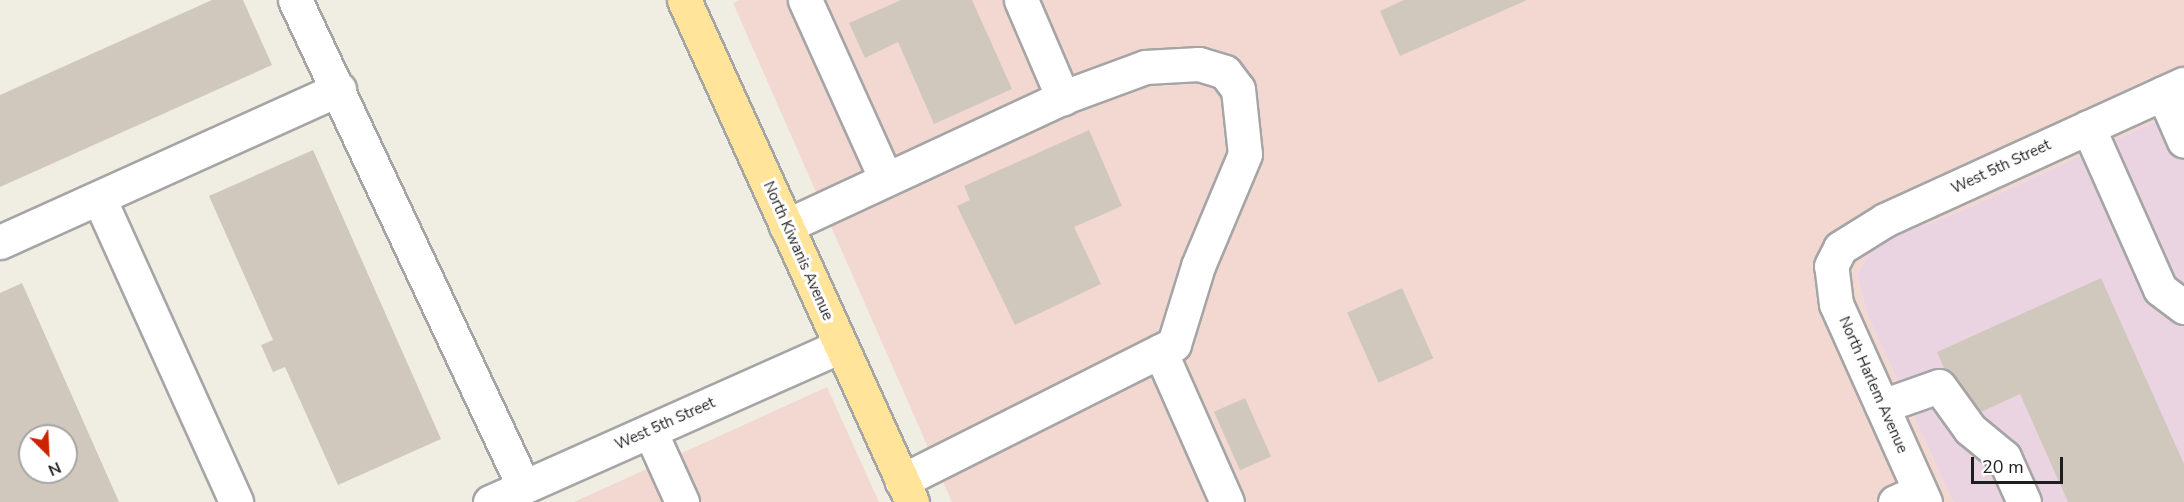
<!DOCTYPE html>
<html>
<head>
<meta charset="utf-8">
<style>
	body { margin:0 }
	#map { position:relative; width:2184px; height:502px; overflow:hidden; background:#f0eee3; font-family:"Nunito Sans",sans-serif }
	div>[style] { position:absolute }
	.commercial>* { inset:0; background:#f2d8d0 }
	.industrial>* { inset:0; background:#ead4e2 }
	.building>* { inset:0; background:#d0c8bc; transform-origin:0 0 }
	.roads { filter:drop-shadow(2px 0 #a5a5a5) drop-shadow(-2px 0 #a5a5a5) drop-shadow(0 2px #a5a5a5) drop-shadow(0 -2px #a5a5a5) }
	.minor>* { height:33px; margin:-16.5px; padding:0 16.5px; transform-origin:16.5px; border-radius:16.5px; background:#fff }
	.major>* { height:33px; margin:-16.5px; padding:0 16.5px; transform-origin:16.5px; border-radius:16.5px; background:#ffe499 }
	span { translate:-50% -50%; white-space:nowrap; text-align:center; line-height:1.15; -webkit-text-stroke:6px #fff; paint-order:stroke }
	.street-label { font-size:15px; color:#1e1e1e }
	.north { position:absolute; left:18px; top:424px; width:60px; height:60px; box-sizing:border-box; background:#fff; border:2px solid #a5a5a5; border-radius:50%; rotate:156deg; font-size:16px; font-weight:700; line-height:24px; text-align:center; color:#1e1e1e }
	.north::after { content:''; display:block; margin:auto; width:21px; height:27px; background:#cc2300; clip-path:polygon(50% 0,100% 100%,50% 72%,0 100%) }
	.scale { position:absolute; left:1971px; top:457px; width:92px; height:27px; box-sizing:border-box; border:3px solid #1e1e1e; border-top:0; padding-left:8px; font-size:18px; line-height:21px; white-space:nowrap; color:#1e1e1e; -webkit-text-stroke:4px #fff; paint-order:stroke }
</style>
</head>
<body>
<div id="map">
	<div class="commercial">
		<i style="clip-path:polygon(739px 0,2184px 0,2184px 108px,1959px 212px,1876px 243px,1857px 274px,1867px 314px,1953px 502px,952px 502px,733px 3px)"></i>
		<i style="clip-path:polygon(827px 387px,879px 502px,574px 502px)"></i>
	</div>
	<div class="industrial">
		<i style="clip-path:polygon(2184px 108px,2184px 502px,1953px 502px,1867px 314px,1857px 274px,1876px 243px,1959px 212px)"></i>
	</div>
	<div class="building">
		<i style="clip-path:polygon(212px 0,243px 0,272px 65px,0 187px,0 95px)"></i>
		<i style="clip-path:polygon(901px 0,972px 0,1012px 89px,934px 124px,898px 42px,865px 58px,849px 23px)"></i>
		<i style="clip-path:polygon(1404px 0,1527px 0,1400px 56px,1380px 11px)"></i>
		<i style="clip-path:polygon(1089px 130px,1122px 206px,1074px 227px,1101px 284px,1015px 325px,957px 206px,970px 200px,964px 186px)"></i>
		<i style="clip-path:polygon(313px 150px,441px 439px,338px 485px,285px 367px,273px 372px,261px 345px,273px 340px,209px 196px)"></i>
		<i style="clip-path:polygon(2101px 278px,2184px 464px,2184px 502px,2068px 502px,2020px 394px,1981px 412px,1944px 368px,1937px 352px)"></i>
		<i style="clip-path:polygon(evenodd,22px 283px,119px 502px,0 502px,0 293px,22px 283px,30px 436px,66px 436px,66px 472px,30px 472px,30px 436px)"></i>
		<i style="left:1402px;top:288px;width:77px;height:60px;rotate:66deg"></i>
		<i style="left:1245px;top:398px;width:64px;height:34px;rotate:66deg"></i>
	</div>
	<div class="roads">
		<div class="minor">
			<i style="left:295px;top:0;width:538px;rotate:64.82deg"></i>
			<i style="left:805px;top:0;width:196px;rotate:65.7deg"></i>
			<i style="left:1021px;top:0;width:107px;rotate:66.8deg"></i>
			<i style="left:2163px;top:93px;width:52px;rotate:66.4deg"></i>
			<i style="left:2088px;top:127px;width:177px;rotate:66deg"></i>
			<i style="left:2160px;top:289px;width:30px;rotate:37deg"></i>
			<i style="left:99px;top:198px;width:333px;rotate:65.7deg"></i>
			<i style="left:786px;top:226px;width:306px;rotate:-24.9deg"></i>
			<i style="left:1064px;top:97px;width:86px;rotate:-20.3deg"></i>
			<i style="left:1145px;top:67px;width:54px;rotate:-3.2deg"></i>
			<i style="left:1199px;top:64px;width:27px;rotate:17deg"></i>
			<i style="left:1225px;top:72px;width:21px;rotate:53deg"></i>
			<i style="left:1238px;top:89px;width:65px;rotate:83.9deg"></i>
			<i style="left:1245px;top:154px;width:121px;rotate:112.8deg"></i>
			<i style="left:1198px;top:266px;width:82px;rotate:107.1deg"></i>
			<i style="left:1174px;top:344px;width:305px;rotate:153.3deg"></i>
			<i style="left:0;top:242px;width:372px;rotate:-24.3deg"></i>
			<i style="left:1160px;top:351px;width:165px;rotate:66.1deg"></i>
			<i style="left:1882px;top:406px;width:60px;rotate:-19.3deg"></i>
			<i style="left:1939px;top:386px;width:53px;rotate:54.2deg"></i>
			<i style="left:1970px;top:429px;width:44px;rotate:39.5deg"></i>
			<i style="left:2004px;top:457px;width:49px;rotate:66deg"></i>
			<i style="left:650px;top:431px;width:78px;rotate:65.7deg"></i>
			<i style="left:490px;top:502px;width:384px;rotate:-24deg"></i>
			<i style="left:1895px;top:502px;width:27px;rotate:-24deg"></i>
			<i style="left:1925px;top:502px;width:217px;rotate:-114.2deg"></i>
			<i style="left:1836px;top:304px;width:38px;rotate:-97deg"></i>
			<i style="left:1831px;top:266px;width:20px;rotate:-63deg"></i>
			<i style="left:1840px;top:248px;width:53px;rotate:-31.9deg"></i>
			<i style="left:1885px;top:220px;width:328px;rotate:-24.5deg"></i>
		</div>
		<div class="major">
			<i style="left:684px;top:0;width:551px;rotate:65.57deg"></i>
		</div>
	</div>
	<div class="street-label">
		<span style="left:2001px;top:167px;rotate:-25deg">West 5th Street</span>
		<span style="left:798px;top:251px;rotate:66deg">North Kiwanis Avenue</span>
		<span style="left:1873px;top:385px;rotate:66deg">North Harlem Avenue</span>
		<span style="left:665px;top:424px;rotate:-24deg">West 5th Street</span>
	</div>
	<div class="north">N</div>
	<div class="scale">20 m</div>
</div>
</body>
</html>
